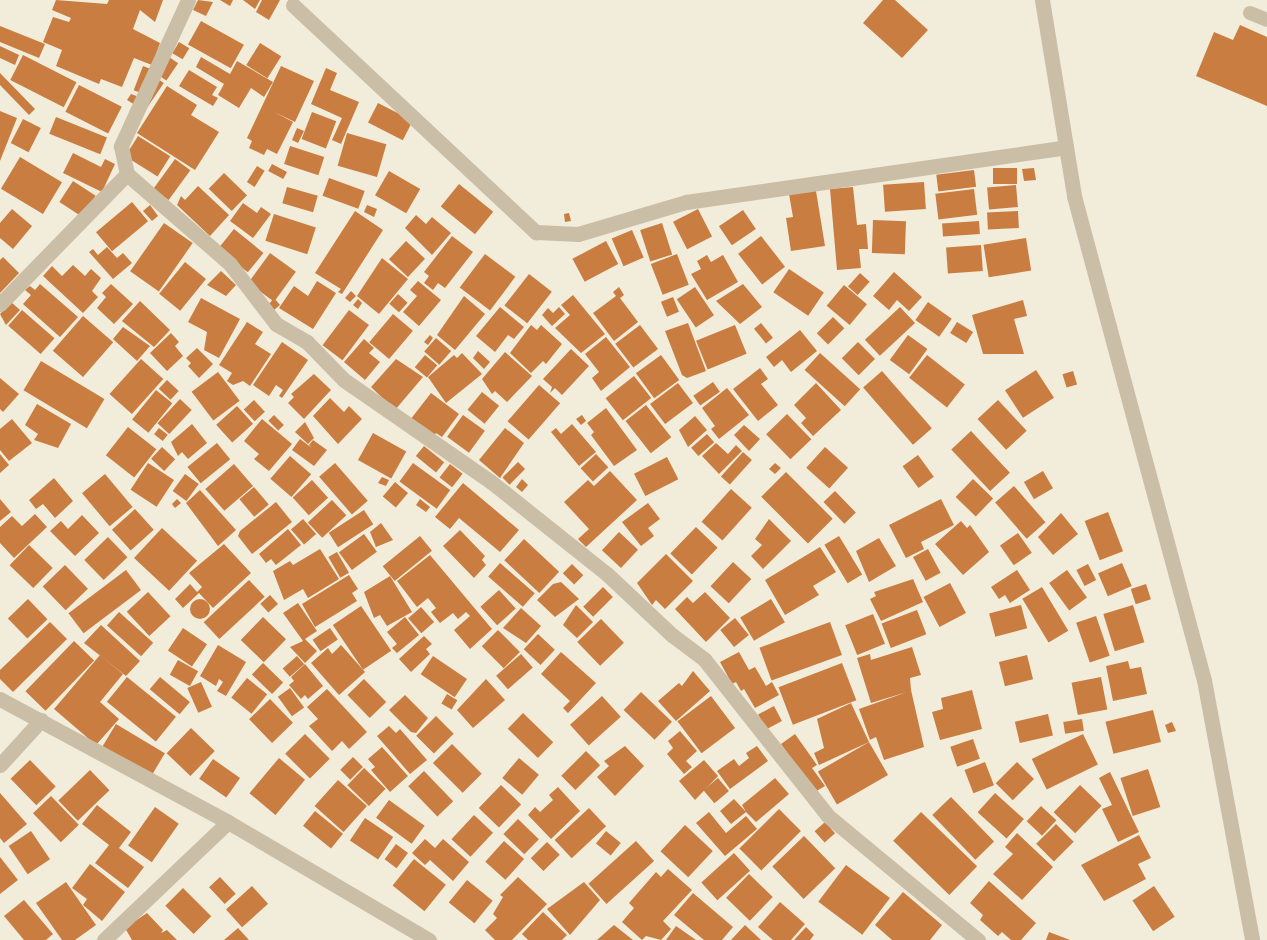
<!DOCTYPE html>
<html>
<head>
<meta charset="utf-8">
<style>
	body { margin:0 }
	#map { position:relative; width:1267px; height:940px; overflow:hidden; background:#f2ecda; font-family:Helvetica,sans-serif }
	div>[style] { position:absolute }
	.building>* { inset:0; background:#c97d41; transform-origin:0 0 }
	.round { border-radius:50% }
	.service>* { height:14px; margin:-7px; padding:0 7px; transform-origin:7px; border-radius:7px; background:#cbbea6 }
	.minor>* { height:15px; margin:-7.5px; padding:0 7.5px; transform-origin:7.5px; border-radius:7.5px; background:#cbbea6 }
	span { translate:-50% -50%; white-space:nowrap; text-align:center; line-height:1.15; -webkit-text-stroke:6px #faf5e7; paint-order:stroke }
</style>
</head>
<body>
<div id="map">
	<div class="building">
		<i style="clip-path:polygon(56px 0,107px 4px,109px 0,163px 0,155px 22px,140px 10px,133px 29px,160px 43px,152px 65px,134px 58px,122px 87px,101px 79px,99px 84px,56px 66px,62px 50px,43px 42px,53px 17px,69px 22px,71px 18px,52px 10px)"></i>
		<i style="clip-path:polygon(198px 0,213px 2px,206px 16px,193px 10px)"></i>
		<i style="clip-path:polygon(220px 0,233px 0,230px 6px)"></i>
		<i style="clip-path:polygon(243px 0,260px 0,255px 9px)"></i>
		<i style="clip-path:polygon(262px 0,280px 0,269px 20px,256px 12px)"></i>
		<i style="clip-path:polygon(883px 0,895px 0,928px 30px,902px 58px,863px 23px)"></i>
		<i style="left:201px;top:21px;width:49px;height:27px;rotate:29deg"></i>
		<i style="clip-path:polygon(1240px 25px,1267px 37px,1267px 106px,1196px 76px,1214px 32px,1233px 40px)"></i>
		<i style="clip-path:polygon(0 26px,45px 44px,39px 58px,0 42px)"></i>
		<i style="left:179px;top:42px;width:12px;height:13px;rotate:31deg"></i>
		<i style="left:260px;top:43px;width:25px;height:26px;rotate:32deg"></i>
		<i style="clip-path:polygon(0 46px,19px 55px,15px 65px,0 58px)"></i>
		<i style="left:23px;top:55px;width:60px;height:28px;rotate:27deg"></i>
		<i style="left:169px;top:57px;width:11px;height:21px;rotate:34deg"></i>
		<i style="clip-path:polygon(201px 57px,230px 74px,237px 61px,273px 82px,264px 97px,251px 88px,239px 108px,218px 95px,224px 84px,196px 67px)"></i>
		<i style="left:143px;top:66px;width:9px;height:26px;rotate:21deg"></i>
		<i style="clip-path:polygon(281px 66px,314px 81px,295px 122px,274px 112px,293px 122px,277px 154px,267px 149px,264px 155px,249px 148px,252px 141px,247px 138px)"></i>
		<i style="clip-path:polygon(326px 68px,337px 73px,330px 90px,359px 102px,341px 144px,332px 140px,342px 118px,311px 104px)"></i>
		<i style="clip-path:polygon(189px 70px,217px 87px,212px 95px,218px 98px,213px 106px,179px 86px)"></i>
		<i style="clip-path:polygon(0 73px,35px 109px,29px 115px,0 85px)"></i>
		<i style="left:158px;top:79px;width:7px;height:37px;rotate:34deg"></i>
		<i style="left:79px;top:85px;width:48px;height:30px;rotate:27deg"></i>
		<i style="clip-path:polygon(167px 86px,197px 105px,191px 115px,219px 132px,195px 170px,137px 133px)"></i>
		<i style="clip-path:polygon(131px 94px,139px 97px,135px 105px,127px 100px)"></i>
		<i style="left:378px;top:103px;width:39px;height:22px;rotate:27deg"></i>
		<i style="clip-path:polygon(0 111px,17px 118px,0 161px)"></i>
		<i style="left:312px;top:112px;width:26px;height:29px;rotate:21deg"></i>
		<i style="left:56px;top:117px;width:55px;height:18px;rotate:22deg"></i>
		<i style="left:23px;top:119px;width:20px;height:27px;rotate:27deg"></i>
		<i style="clip-path:polygon(297px 128px,304px 131px,298px 143px,292px 140px)"></i>
		<i style="left:347px;top:133px;width:41px;height:34px;rotate:16deg"></i>
		<i style="left:138px;top:136px;width:38px;height:24px;rotate:32deg"></i>
		<i style="left:290px;top:146px;width:36px;height:19px;rotate:18deg"></i>
		<i style="clip-path:polygon(73px 153px,101px 167px,105px 159px,115px 164px,102px 192px,63px 173px)"></i>
		<i style="left:20px;top:157px;width:49px;height:37px;rotate:31deg"></i>
		<i style="left:175px;top:159px;width:19px;height:37px;rotate:36deg"></i>
		<i style="left:272px;top:164px;width:17px;height:8px;rotate:28deg"></i>
		<i style="left:257px;top:166px;width:9px;height:19px;rotate:32deg"></i>
		<i style="left:993px;top:168px;width:24px;height:16px"></i>
		<i style="clip-path:polygon(1034px 168px,1036px 180px,1024px 181px,1022px 169px)"></i>
		<i style="left:974px;top:170px;width:17px;height:38px;rotate:83deg"></i>
		<i style="left:389px;top:171px;width:36px;height:28px;rotate:30deg"></i>
		<i style="left:224px;top:173px;width:32px;height:22px;rotate:44deg"></i>
		<i style="left:329px;top:178px;width:38px;height:19px;rotate:20deg"></i>
		<i style="left:73px;top:181px;width:27px;height:25px;rotate:33deg"></i>
		<i style="left:924px;top:182px;width:27px;height:41px;rotate:86deg"></i>
		<i style="left:459px;top:184px;width:44px;height:29px;rotate:39deg"></i>
		<i style="left:1016px;top:185px;width:22px;height:29px;rotate:85deg"></i>
		<i style="clip-path:polygon(198px 186px,229px 215px,210px 236px,177px 205px,181px 196px,185px 200px)"></i>
		<i style="left:287px;top:187px;width:32px;height:17px;rotate:16deg"></i>
		<i style="clip-path:polygon(853px 187px,857px 225px,866px 224px,868px 249px,859px 249px,861px 268px,837px 270px,830px 189px)"></i>
		<i style="left:974px;top:189px;width:26px;height:39px;rotate:83deg"></i>
		<i style="clip-path:polygon(816px 191px,825px 246px,791px 251px,786px 218px,793px 217px,789px 194px)"></i>
		<i style="left:132px;top:202px;width:25px;height:47px;rotate:50deg"></i>
		<i style="clip-path:polygon(243px 203px,257px 213px,261px 207px,271px 214px,253px 238px,230px 221px)"></i>
		<i style="clip-path:polygon(150px 205px,158px 216px,152px 221px,143px 211px)"></i>
		<i style="clip-path:polygon(367px 205px,377px 209px,374px 217px,364px 212px)"></i>
		<i style="clip-path:polygon(12px 209px,32px 226px,13px 249px,0 238px,0 223px)"></i>
		<i style="left:698px;top:209px;width:31px;height:28px;rotate:63deg"></i>
		<i style="left:743px;top:210px;width:23px;height:29px;rotate:56deg"></i>
		<i style="clip-path:polygon(355px 211px,383px 230px,342px 294px,338px 292px,341px 289px,315px 273px)"></i>
		<i style="left:1018px;top:211px;width:17px;height:31px;rotate:87deg"></i>
		<i style="clip-path:polygon(569px 213px,571px 221px,565px 222px,564px 214px)"></i>
		<i style="left:274px;top:214px;width:44px;height:28px;rotate:18deg"></i>
		<i style="clip-path:polygon(416px 215px,426px 224px,432px 217px,451px 233px,432px 255px,405px 228px)"></i>
		<i style="left:873px;top:220px;width:33px;height:33px;rotate:2deg"></i>
		<i style="left:979px;top:221px;width:13px;height:37px;rotate:86deg"></i>
		<i style="left:164px;top:223px;width:35px;height:59px;rotate:35deg"></i>
		<i style="left:662px;top:223px;width:33px;height:23px;rotate:72deg"></i>
		<i style="left:234px;top:229px;width:38px;height:25px;rotate:39deg"></i>
		<i style="left:632px;top:230px;width:30px;height:22px;rotate:67deg"></i>
		<i style="clip-path:polygon(452px 236px,473px 252px,445px 288px,438px 283px,433px 290px,424px 283px,429px 276px,424px 272px)"></i>
		<i style="left:761px;top:236px;width:39px;height:29px;rotate:52deg"></i>
		<i style="left:1026px;top:238px;width:33px;height:43px;rotate:81deg"></i>
		<i style="left:406px;top:241px;width:26px;height:25px;rotate:43deg"></i>
		<i style="left:606px;top:241px;width:26px;height:38px;rotate:62deg"></i>
		<i style="left:981px;top:245px;width:26px;height:35px;rotate:86deg"></i>
		<i style="clip-path:polygon(107px 247px,117px 258px,123px 253px,132px 263px,113px 279px,89px 252px,93px 249px,98px 255px)"></i>
		<i style="left:270px;top:253px;width:32px;height:37px;rotate:36deg"></i>
		<i style="left:485px;top:254px;width:38px;height:42px;rotate:37deg"></i>
		<i style="left:677px;top:254px;width:33px;height:28px;rotate:69deg"></i>
		<i style="clip-path:polygon(707px 255px,711px 262px,723px 255px,738px 282px,707px 300px,691px 274px,701px 269px,697px 261px)"></i>
		<i style="clip-path:polygon(3px 257px,19px 273px,0 293px,0 260px)"></i>
		<i style="clip-path:polygon(382px 258px,408px 279px,379px 314px,357px 296px)"></i>
		<i style="left:185px;top:262px;width:27px;height:41px;rotate:39deg"></i>
		<i style="clip-path:polygon(73px 265px,85px 276px,91px 269px,101px 278px,92px 291px,98px 297px,83px 313px,43px 276px,52px 266px,62px 276px)"></i>
		<i style="left:789px;top:269px;width:42px;height:28px;rotate:34deg"></i>
		<i style="clip-path:polygon(221px 271px,236px 285px,226px 296px,207px 285px)"></i>
		<i style="clip-path:polygon(894px 272px,922px 297px,909px 311px,897px 300px,889px 310px,873px 296px)"></i>
		<i style="left:860px;top:273px;width:13px;height:18px;rotate:42deg"></i>
		<i style="left:529px;top:274px;width:29px;height:40px;rotate:38deg"></i>
		<i style="clip-path:polygon(317px 281px,336px 293px,313px 329px,279px 308px,294px 286px,308px 296px)"></i>
		<i style="clip-path:polygon(418px 281px,441px 300px,419px 326px,403px 312px,417px 296px,410px 290px)"></i>
		<i style="clip-path:polygon(40px 284px,78px 317px,60px 337px,23px 304px,31px 295px,25px 290px,30px 286px,35px 290px)"></i>
		<i style="clip-path:polygon(111px 284px,133px 304px,114px 324px,97px 308px,106px 297px,102px 293px)"></i>
		<i style="clip-path:polygon(743px 284px,762px 307px,740px 324px,716px 301px)"></i>
		<i style="left:844px;top:285px;width:30px;height:27px;rotate:40deg"></i>
		<i style="clip-path:polygon(619px 287px,624px 295px,620px 298px,638px 322px,614px 341px,593px 313px,616px 296px,613px 292px)"></i>
		<i style="left:695px;top:287px;width:34px;height:22px;rotate:56deg"></i>
		<i style="clip-path:polygon(351px 291px,356px 296px,350px 302px,345px 298px)"></i>
		<i style="left:398px;top:294px;width:13px;height:13px;rotate:42deg"></i>
		<i style="clip-path:polygon(573px 295px,605px 334px,581px 353px,555px 328px,570px 315px,561px 305px)"></i>
		<i style="clip-path:polygon(464px 296px,485px 314px,455px 350px,437px 335px)"></i>
		<i style="left:673px;top:297px;width:16px;height:13px;rotate:68deg"></i>
		<i style="clip-path:polygon(201px 298px,240px 319px,219px 358px,204px 350px,207px 332px,188px 322px)"></i>
		<i style="clip-path:polygon(274px 298px,280px 305px,274px 310px,269px 304px)"></i>
		<i style="clip-path:polygon(358px 299px,362px 303px,358px 309px,353px 305px)"></i>
		<i style="clip-path:polygon(1023px 300px,1027px 316px,1014px 319px,1024px 354px,983px 354px,972px 315px)"></i>
		<i style="clip-path:polygon(140px 301px,170px 330px,154px 347px,122px 321px)"></i>
		<i style="clip-path:polygon(11px 302px,20px 310px,6px 325px,0 314px)"></i>
		<i style="left:928px;top:302px;width:29px;height:22px;rotate:35deg"></i>
		<i style="clip-path:polygon(500px 307px,524px 327px,514px 339px,508px 335px,495px 352px,476px 336px)"></i>
		<i style="clip-path:polygon(559px 307px,565px 314px,552px 326px,542px 315px,548px 308px,553px 313px)"></i>
		<i style="left:900px;top:307px;width:22px;height:48px;rotate:47deg"></i>
		<i style="left:22px;top:310px;width:43px;height:21px;rotate:41deg"></i>
		<i style="left:349px;top:310px;width:25px;height:44px;rotate:37deg"></i>
		<i style="left:393px;top:314px;width:26px;height:37px;rotate:40deg"></i>
		<i style="left:83px;top:316px;width:40px;height:46px;rotate:41deg"></i>
		<i style="left:833px;top:317px;width:16px;height:23px;rotate:45deg"></i>
		<i style="clip-path:polygon(247px 322px,263px 332px,255px 344px,271px 354px,250px 386px,243px 381px,233px 385px,227px 381px,232px 373px,219px 365px)"></i>
		<i style="left:957px;top:322px;width:19px;height:13px;rotate:32deg"></i>
		<i style="clip-path:polygon(688px 323px,706px 371px,687px 378px,682px 375px,665px 331px)"></i>
		<i style="left:761px;top:323px;width:19px;height:9px;rotate:51deg"></i>
		<i style="clip-path:polygon(531px 325px,537px 330px,541px 325px,562px 344px,546px 364px,543px 361px,531px 373px,510px 353px)"></i>
		<i style="left:640px;top:325px;width:30px;height:31px;rotate:53deg"></i>
		<i style="left:735px;top:325px;width:31px;height:42px;rotate:68deg"></i>
		<i style="clip-path:polygon(123px 327px,150px 346px,137px 361px,113px 339px)"></i>
		<i style="clip-path:polygon(800px 330px,817px 351px,791px 372px,782px 360px,774px 367px,766px 357px)"></i>
		<i style="clip-path:polygon(171px 333px,179px 342px,175px 346px,183px 356px,167px 371px,150px 353px)"></i>
		<i style="clip-path:polygon(430px 335px,433px 338px,428px 345px,424px 342px)"></i>
		<i style="left:908px;top:335px;width:24px;height:31px;rotate:36deg"></i>
		<i style="clip-path:polygon(606px 337px,630px 367px,601px 391px,592px 378px,599px 372px,585px 354px)"></i>
		<i style="left:436px;top:338px;width:20px;height:18px;rotate:41deg"></i>
		<i style="clip-path:polygon(364px 339px,374px 348px,369px 353px,380px 362px,365px 380px,344px 362px)"></i>
		<i style="clip-path:polygon(282px 342px,308px 360px,282px 398px,279px 396px,283px 390px,276px 385px,269px 396px,253px 385px)"></i>
		<i style="left:858px;top:342px;width:24px;height:23px;rotate:45deg"></i>
		<i style="clip-path:polygon(197px 348px,213px 364px,199px 378px,188px 366px,191px 363px,186px 358px)"></i>
		<i style="clip-path:polygon(571px 349px,589px 366px,562px 395px,555px 388px,550px 393px,552px 387px,543px 379px)"></i>
		<i style="clip-path:polygon(478px 351px,490px 362px,484px 369px,473px 358px)"></i>
		<i style="clip-path:polygon(505px 352px,532px 376px,507px 402px,495px 391px,492px 394px,482px 379px)"></i>
		<i style="clip-path:polygon(462px 353px,482px 374px,446px 403px,428px 377px,454px 355px,457px 358px)"></i>
		<i style="left:820px;top:353px;width:54px;height:23px;rotate:42deg"></i>
		<i style="left:425px;top:355px;width:16px;height:16px;rotate:40deg"></i>
		<i style="left:661px;top:355px;width:31px;height:31px;rotate:54deg"></i>
		<i style="left:927px;top:355px;width:48px;height:29px;rotate:38deg"></i>
		<i style="left:141px;top:359px;width:30px;height:47px;rotate:42deg"></i>
		<i style="clip-path:polygon(396px 359px,423px 377px,395px 410px,371px 387px)"></i>
		<i style="left:41px;top:361px;width:74px;height:34px;rotate:31deg"></i>
		<i style="clip-path:polygon(760px 368px,768px 379px,761px 384px,778px 405px,758px 421px,733px 389px)"></i>
		<i style="left:1036px;top:370px;width:33px;height:37px;rotate:57deg"></i>
		<i style="left:882px;top:371px;width:76px;height:25px;rotate:49deg"></i>
		<i style="left:1073px;top:371px;width:14px;height:11px;rotate:73deg"></i>
		<i style="left:218px;top:372px;width:36px;height:33px;rotate:53deg"></i>
		<i style="clip-path:polygon(314px 374px,331px 390px,304px 419px,288px 403px,294px 397px,291px 394px)"></i>
		<i style="left:634px;top:376px;width:28px;height:36px;rotate:52deg"></i>
		<i style="clip-path:polygon(0 378px,19px 394px,3px 412px,0 409px)"></i>
		<i style="left:167px;top:380px;width:16px;height:12px;rotate:43deg"></i>
		<i style="left:713px;top:382px;width:12px;height:24px;rotate:55deg"></i>
		<i style="left:678px;top:383px;width:25px;height:35px;rotate:53deg"></i>
		<i style="clip-path:polygon(816px 383px,841px 410px,813px 436px,801px 423px,806px 418px,794px 405px)"></i>
		<i style="left:539px;top:385px;width:28px;height:48px;rotate:41deg"></i>
		<i style="clip-path:polygon(727px 388px,749px 415px,719px 439px,711px 429px,715px 426px,702px 408px)"></i>
		<i style="left:156px;top:390px;width:21px;height:38px;rotate:39deg"></i>
		<i style="left:482px;top:392px;width:22px;height:23px;rotate:39deg"></i>
		<i style="clip-path:polygon(431px 393px,459px 414px,442px 437px,436px 433px,433px 437px,410px 420px)"></i>
		<i style="clip-path:polygon(330px 398px,344px 412px,349px 406px,362px 419px,338px 444px,313px 416px)"></i>
		<i style="left:180px;top:399px;width:16px;height:33px;rotate:43deg"></i>
		<i style="left:254px;top:400px;width:16px;height:14px;rotate:47deg"></i>
		<i style="left:998px;top:400px;width:42px;height:28px;rotate:47deg"></i>
		<i style="clip-path:polygon(37px 404px,71px 424px,58px 448px,34px 440px,38px 434px,25px 425px)"></i>
		<i style="left:646px;top:405px;width:41px;height:26px;rotate:52deg"></i>
		<i style="left:237px;top:406px;width:24px;height:28px;rotate:48deg"></i>
		<i style="clip-path:polygon(606px 408px,637px 450px,614px 466px,591px 435px,594px 432px,587px 423px)"></i>
		<i style="left:787px;top:414px;width:35px;height:29px;rotate:46deg"></i>
		<i style="left:274px;top:415px;width:14px;height:8px;rotate:45deg"></i>
		<i style="left:463px;top:415px;width:27px;height:27px;rotate:36deg"></i>
		<i style="clip-path:polygon(582px 415px,586px 421px,581px 425px,576px 419px)"></i>
		<i style="clip-path:polygon(695px 416px,707px 430px,688px 447px,679px 430px)"></i>
		<i style="clip-path:polygon(12px 419px,32px 443px,9px 461px,0 450px,0 429px)"></i>
		<i style="clip-path:polygon(262px 419px,292px 444px,269px 471px,254px 459px,259px 454px,244px 441px)"></i>
		<i style="clip-path:polygon(305px 422px,314px 438px,308px 444px,295px 432px)"></i>
		<i style="clip-path:polygon(192px 424px,207px 443px,188px 459px,182px 452px,178px 456px,171px 442px)"></i>
		<i style="clip-path:polygon(572px 424px,596px 452px,579px 466px,551px 432px,556px 428px,561px 434px)"></i>
		<i style="clip-path:polygon(744px 425px,760px 439px,749px 451px,734px 435px)"></i>
		<i style="left:128px;top:427px;width:36px;height:36px;rotate:38deg"></i>
		<i style="left:159px;top:428px;width:11px;height:8px;rotate:38deg"></i>
		<i style="clip-path:polygon(505px 428px,524px 443px,500px 478px,479px 460px)"></i>
		<i style="left:971px;top:431px;width:57px;height:27px;rotate:47deg"></i>
		<i style="left:373px;top:433px;width:38px;height:31px;rotate:29deg"></i>
		<i style="left:707px;top:434px;width:11px;height:21px;rotate:49deg"></i>
		<i style="clip-path:polygon(300px 439px,312px 448px,309px 445px,313px 440px,327px 450px,314px 466px,292px 450px)"></i>
		<i style="left:217px;top:443px;width:21px;height:38px;rotate:51deg"></i>
		<i style="clip-path:polygon(716px 443px,728px 454px,736px 445px,742px 451px,719px 474px,702px 456px)"></i>
		<i style="left:424px;top:446px;width:26px;height:13px;rotate:39deg"></i>
		<i style="left:162px;top:447px;width:18px;height:16px;rotate:43deg"></i>
		<i style="left:825px;top:447px;width:31px;height:28px;rotate:42deg"></i>
		<i style="left:743px;top:452px;width:12px;height:33px;rotate:42deg"></i>
		<i style="clip-path:polygon(0 454px,9px 465px,0 473px)"></i>
		<i style="left:596px;top:454px;width:18px;height:21px;rotate:47deg"></i>
		<i style="left:918px;top:455px;width:27px;height:19px;rotate:54deg"></i>
		<i style="left:290px;top:456px;width:28px;height:30px;rotate:41deg"></i>
		<i style="left:667px;top:457px;width:25px;height:37px;rotate:63deg"></i>
		<i style="left:518px;top:462px;width:10px;height:22px;rotate:45deg"></i>
		<i style="left:148px;top:463px;width:31px;height:32px;rotate:33deg"></i>
		<i style="left:335px;top:463px;width:50px;height:21px;rotate:49deg"></i>
		<i style="left:413px;top:463px;width:46px;height:23px;rotate:36deg"></i>
		<i style="clip-path:polygon(775px 463px,781px 468px,775px 474px,769px 469px)"></i>
		<i style="left:234px;top:464px;width:29px;height:38px;rotate:49deg"></i>
		<i style="left:450px;top:464px;width:16px;height:17px;rotate:38deg"></i>
		<i style="clip-path:polygon(610px 471px,637px 500px,586px 547px,578px 539px,589px 529px,564px 502px,588px 480px,594px 486px)"></i>
		<i style="left:1043px;top:471px;width:20px;height:22px;rotate:60deg"></i>
		<i style="left:786px;top:472px;width:66px;height:35px;rotate:45deg"></i>
		<i style="left:105px;top:474px;width:43px;height:30px;rotate:50deg"></i>
		<i style="left:185px;top:474px;width:17px;height:21px;rotate:36deg"></i>
		<i style="clip-path:polygon(382px 477px,389px 480px,386px 486px,378px 483px)"></i>
		<i style="clip-path:polygon(54px 478px,73px 501px,55px 518px,43px 504px,36px 509px,29px 500px)"></i>
		<i style="clip-path:polygon(522px 479px,528px 485px,522px 492px,516px 487px)"></i>
		<i style="left:973px;top:479px;width:28px;height:25px;rotate:44deg"></i>
		<i style="left:312px;top:480px;width:24px;height:26px;rotate:48deg"></i>
		<i style="left:395px;top:482px;width:17px;height:19px;rotate:40deg"></i>
		<i style="clip-path:polygon(463px 483px,519px 530px,500px 552px,459px 518px,450px 529px,435px 517px)"></i>
		<i style="left:1014px;top:486px;width:48px;height:25px;rotate:49deg"></i>
		<i style="left:254px;top:487px;width:23px;height:19px;rotate:50deg"></i>
		<i style="left:731px;top:489px;width:28px;height:44px;rotate:42deg"></i>
		<i style="clip-path:polygon(200px 490px,236px 530px,218px 546px,186px 503px)"></i>
		<i style="left:835px;top:491px;width:30px;height:16px;rotate:46deg"></i>
		<i style="clip-path:polygon(0 499px,11px 512px,0 521px)"></i>
		<i style="clip-path:polygon(177px 499px,181px 503px,175px 508px,172px 504px)"></i>
		<i style="clip-path:polygon(420px 499px,430px 507px,426px 512px,416px 505px)"></i>
		<i style="clip-path:polygon(941px 499px,954px 525px,921px 542px,924px 549px,906px 558px,889px 525px)"></i>
		<i style="left:332px;top:500px;width:21px;height:33px;rotate:47deg"></i>
		<i style="clip-path:polygon(276px 502px,292px 522px,252px 554px,238px 536px,240px 531px)"></i>
		<i style="clip-path:polygon(648px 503px,660px 519px,648px 528px,654px 536px,641px 546px,622px 522px)"></i>
		<i style="left:135px;top:509px;width:28px;height:31px;rotate:48deg"></i>
		<i style="left:364px;top:510px;width:17px;height:42px;rotate:57deg"></i>
		<i style="left:1108px;top:512px;width:42px;height:25px;rotate:69deg"></i>
		<i style="clip-path:polygon(1061px 513px,1078px 534px,1053px 555px,1038px 537px)"></i>
		<i style="clip-path:polygon(35px 514px,47px 527px,14px 558px,0 543px,0 527px,12px 516px,22px 526px)"></i>
		<i style="clip-path:polygon(82px 515px,99px 533px,75px 556px,50px 531px,61px 521px,68px 529px)"></i>
		<i style="left:303px;top:519px;width:20px;height:16px;rotate:49deg"></i>
		<i style="clip-path:polygon(769px 519px,791px 541px,763px 569px,751px 556px,762px 545px,755px 539px)"></i>
		<i style="clip-path:polygon(961px 521px,967px 528px,970px 525px,989px 552px,963px 575px,935px 544px)"></i>
		<i style="clip-path:polygon(381px 523px,393px 540px,376px 547px,370px 532px)"></i>
		<i style="left:696px;top:527px;width:30px;height:37px;rotate:44deg"></i>
		<i style="left:162px;top:528px;width:48px;height:41px;rotate:43deg"></i>
		<i style="clip-path:polygon(288px 529px,301px 545px,276px 565px,271px 559px,266px 563px,259px 554px)"></i>
		<i style="clip-path:polygon(460px 530px,485px 556px,482px 560px,486px 565px,474px 578px,443px 546px)"></i>
		<i style="left:619px;top:532px;width:26px;height:25px;rotate:43deg"></i>
		<i style="left:1018px;top:533px;width:24px;height:22px;rotate:55deg"></i>
		<i style="left:364px;top:534px;width:22px;height:31px;rotate:54deg"></i>
		<i style="left:420px;top:536px;width:19px;height:48px;rotate:51deg"></i>
		<i style="left:839px;top:536px;width:45px;height:17px;rotate:59deg"></i>
		<i style="left:108px;top:537px;width:28px;height:33px;rotate:46deg"></i>
		<i style="clip-path:polygon(879px 538px,896px 566px,869px 582px,856px 551px)"></i>
		<i style="left:524px;top:539px;width:48px;height:29px;rotate:43deg"></i>
		<i style="clip-path:polygon(224px 544px,251px 573px,213px 608px,199px 593px,183px 608px,175px 599px,190px 584px,197px 592px,202px 587px,189px 573px)"></i>
		<i style="left:29px;top:545px;width:33px;height:28px;rotate:44deg"></i>
		<i style="clip-path:polygon(820px 547px,836px 572px,813px 586px,819px 595px,785px 615px,765px 580px)"></i>
		<i style="clip-path:polygon(320px 549px,339px 579px,308px 598px,303px 589px,284px 600px,273px 571px,290px 561px,293px 565px)"></i>
		<i style="left:928px;top:549px;width:27px;height:17px;rotate:62deg"></i>
		<i style="left:337px;top:552px;width:24px;height:10px;rotate:60deg"></i>
		<i style="clip-path:polygon(666px 554px,693px 581px,665px 609px,656px 600px,652px 605px,637px 583px)"></i>
		<i style="clip-path:polygon(430px 555px,492px 629px,470px 649px,454px 630px,470px 616px,466px 612px,458px 619px,453px 613px,440px 623px,431px 612px,436px 608px,428px 598px,417px 607px,397px 581px)"></i>
		<i style="left:733px;top:562px;width:25px;height:33px;rotate:43deg"></i>
		<i style="left:500px;top:563px;width:46px;height:18px;rotate:41deg"></i>
		<i style="left:1122px;top:563px;width:25px;height:26px;rotate:67deg"></i>
		<i style="left:572px;top:564px;width:16px;height:13px;rotate:45deg"></i>
		<i style="left:1088px;top:564px;width:18px;height:13px;rotate:63deg"></i>
		<i style="left:65px;top:565px;width:33px;height:31px;rotate:46deg"></i>
		<i style="left:126px;top:570px;width:25px;height:72px;rotate:53deg"></i>
		<i style="clip-path:polygon(1017px 570px,1030px 590px,1010px 603px,1005px 595px,999px 599px,991px 587px)"></i>
		<i style="left:1067px;top:570px;width:34px;height:22px;rotate:54deg"></i>
		<i style="clip-path:polygon(349px 575px,358px 589px,352px 593px,357px 601px,315px 627px,302px 604px)"></i>
		<i style="clip-path:polygon(390px 576px,412px 612px,387px 626px,380px 615px,374px 618px,364px 592px)"></i>
		<i style="clip-path:polygon(913px 579px,923px 602px,881px 621px,870px 599px,876px 596px,874px 592px)"></i>
		<i style="left:249px;top:580px;width:23px;height:62px;rotate:47deg"></i>
		<i style="clip-path:polygon(561px 582px,579px 599px,555px 617px,537px 600px,553px 584px)"></i>
		<i style="left:950px;top:583px;width:34px;height:30px;rotate:62deg"></i>
		<i style="left:1146px;top:584px;width:16px;height:16px;rotate:72deg"></i>
		<i style="left:603px;top:587px;width:14px;height:28px;rotate:45deg"></i>
		<i style="left:1042px;top:587px;width:51px;height:23px;rotate:59deg"></i>
		<i style="left:499px;top:590px;width:25px;height:25px;rotate:48deg"></i>
		<i style="left:148px;top:592px;width:33px;height:29px;rotate:47deg"></i>
		<i style="clip-path:polygon(705px 592px,730px 618px,706px 642px,675px 609px,687px 597px,693px 603px)"></i>
		<i style="left:270px;top:595px;width:12px;height:13px;rotate:48deg"></i>
		<i class="round" style="left:190px;top:599px;width:20px;height:20px"></i>
		<i style="left:28px;top:599px;width:28px;height:28px;rotate:46deg"></i>
		<i style="left:771px;top:599px;width:27px;height:36px;rotate:59deg"></i>
		<i style="clip-path:polygon(298px 603px,317px 631px,305px 639px,317px 651px,305px 663px,290px 647px,303px 641px,283px 613px)"></i>
		<i style="clip-path:polygon(576px 605px,593px 622px,577px 638px,563px 625px)"></i>
		<i style="left:1021px;top:605px;width:24px;height:33px;rotate:75deg"></i>
		<i style="left:1133px;top:605px;width:39px;height:31px;rotate:73deg"></i>
		<i style="left:361px;top:606px;width:54px;height:34px;rotate:56deg"></i>
		<i style="left:421px;top:607px;width:20px;height:17px;rotate:49deg"></i>
		<i style="clip-path:polygon(521px 608px,541px 626px,526px 643px,503px 628px)"></i>
		<i style="left:917px;top:610px;width:26px;height:38px;rotate:69deg"></i>
		<i style="left:119px;top:612px;width:46px;height:18px;rotate:42deg"></i>
		<i style="left:873px;top:614px;width:32px;height:30px;rotate:68deg"></i>
		<i style="left:1096px;top:616px;width:42px;height:21px;rotate:71deg"></i>
		<i style="left:263px;top:617px;width:32px;height:32px;rotate:44deg"></i>
		<i style="clip-path:polygon(405px 617px,419px 635px,397px 653px,392px 648px,397px 644px,387px 632px)"></i>
		<i style="left:735px;top:618px;width:22px;height:19px;rotate:51deg"></i>
		<i style="left:601px;top:619px;width:33px;height:33px;rotate:46deg"></i>
		<i style="clip-path:polygon(50px 622px,67px 639px,13px 692px,0 679px,0 670px)"></i>
		<i style="left:830px;top:622px;width:35px;height:75px;rotate:70deg"></i>
		<i style="clip-path:polygon(101px 625px,140px 661px,126px 676px,84px 643px)"></i>
		<i style="left:183px;top:628px;width:29px;height:27px;rotate:34deg"></i>
		<i style="left:330px;top:628px;width:14px;height:21px;rotate:56deg"></i>
		<i style="left:498px;top:630px;width:31px;height:23px;rotate:45deg"></i>
		<i style="left:538px;top:634px;width:23px;height:21px;rotate:43deg"></i>
		<i style="clip-path:polygon(424px 636px,432px 644px,426px 649px,430px 654px,411px 672px,399px 659px)"></i>
		<i style="left:74px;top:641px;width:28px;height:70px;rotate:44deg"></i>
		<i style="clip-path:polygon(218px 645px,246px 662px,226px 696px,217px 691px,223px 682px,219px 679px,216px 686px,200px 676px)"></i>
		<i style="clip-path:polygon(341px 645px,365px 672px,339px 695px,311px 663px,328px 648px,332px 654px)"></i>
		<i style="clip-path:polygon(912px 647px,921px 675px,910px 678px,911px 690px,924px 747px,884px 760px,876px 737px,870px 740px,859px 709px,907px 692px,871px 703px,857px 658px,870px 654px,871px 660px)"></i>
		<i style="clip-path:polygon(561px 652px,596px 683px,568px 713px,563px 708px,570px 701px,541px 674px)"></i>
		<i style="clip-path:polygon(739px 652px,749px 670px,755px 667px,766px 686px,772px 682px,779px 695px,755px 708px,744px 689px,741px 691px,736px 682px,732px 684px,720px 662px)"></i>
		<i style="left:521px;top:654px;width:18px;height:33px;rotate:49deg"></i>
		<i style="clip-path:polygon(100px 655px,123px 674px,100px 702px,119px 719px,96px 745px,54px 709px)"></i>
		<i style="left:1027px;top:655px;width:25px;height:29px;rotate:76deg"></i>
		<i style="left:297px;top:656px;width:11px;height:19px;rotate:49deg"></i>
		<i style="left:433px;top:656px;width:41px;height:22px;rotate:34deg"></i>
		<i style="left:178px;top:660px;width:23px;height:17px;rotate:29deg"></i>
		<i style="clip-path:polygon(1128px 661px,1130px 669px,1141px 667px,1147px 694px,1113px 701px,1106px 666px)"></i>
		<i style="left:263px;top:663px;width:28px;height:16px;rotate:44deg"></i>
		<i style="left:842px;top:663px;width:40px;height:68px;rotate:69deg"></i>
		<i style="clip-path:polygon(305px 664px,323px 686px,308px 699px,305px 695px,301px 699px,289px 685px,294px 681px,291px 677px)"></i>
		<i style="clip-path:polygon(693px 671px,710px 691px,676px 721px,658px 701px,679px 683px,682px 686px)"></i>
		<i style="left:127px;top:677px;width:63px;height:32px;rotate:39deg"></i>
		<i style="left:160px;top:677px;width:39px;height:16px;rotate:40deg"></i>
		<i style="left:1101px;top:677px;width:33px;height:30px;rotate:79deg"></i>
		<i style="left:247px;top:678px;width:26px;height:25px;rotate:39deg"></i>
		<i style="left:364px;top:679px;width:32px;height:23px;rotate:46deg"></i>
		<i style="clip-path:polygon(486px 679px,505px 700px,473px 728px,457px 710px)"></i>
		<i style="left:201px;top:682px;width:27px;height:15px;rotate:66deg"></i>
		<i style="left:290px;top:688px;width:24px;height:15px;rotate:54deg"></i>
		<i style="clip-path:polygon(327px 689px,367px 732px,349px 749px,342px 741px,332px 751px,309px 726px,318px 719px,307px 707px)"></i>
		<i style="clip-path:polygon(972px 690px,982px 729px,940px 740px,932px 712px,943px 709px,941px 698px)"></i>
		<i style="left:641px;top:692px;width:43px;height:25px;rotate:44deg"></i>
		<i style="left:447px;top:694px;width:12px;height:11px;rotate:31deg"></i>
		<i style="clip-path:polygon(405px 695px,428px 718px,416px 733px,411px 732px,389px 710px)"></i>
		<i style="left:602px;top:696px;width:28px;height:43px;rotate:48deg"></i>
		<i style="left:711px;top:696px;width:40px;height:42px;rotate:53deg"></i>
		<i style="left:270px;top:699px;width:33px;height:29px;rotate:46deg"></i>
		<i style="clip-path:polygon(851px 703px,869px 742px,819px 765px,814px 753px,824px 748px,817px 719px)"></i>
		<i style="left:774px;top:706px;width:17px;height:18px;rotate:62deg"></i>
		<i style="left:1153px;top:710px;width:33px;height:49px;rotate:76deg"></i>
		<i style="left:523px;top:713px;width:42px;height:22px;rotate:44deg"></i>
		<i style="left:1048px;top:714px;width:22px;height:34px;rotate:77deg"></i>
		<i style="left:436px;top:716px;width:25px;height:28px;rotate:45deg"></i>
		<i style="left:1082px;top:719px;width:12px;height:19px;rotate:81deg"></i>
		<i style="clip-path:polygon(1172px 722px,1176px 731px,1168px 733px,1165px 725px)"></i>
		<i style="left:116px;top:724px;width:57px;height:26px;rotate:31deg"></i>
		<i style="clip-path:polygon(389px 726px,396px 733px,400px 729px,427px 760px,410px 774px,377px 736px)"></i>
		<i style="left:191px;top:728px;width:33px;height:35px;rotate:44deg"></i>
		<i style="clip-path:polygon(680px 731px,697px 751px,686px 761px,692px 767px,684px 774px,667px 754px,673px 748px,668px 741px)"></i>
		<i style="left:305px;top:734px;width:35px;height:28px;rotate:45deg"></i>
		<i style="clip-path:polygon(795px 734px,817px 765px,812px 768px,825px 786px,815px 792px,781px 744px)"></i>
		<i style="left:1083px;top:734px;width:34px;height:57px;rotate:64deg"></i>
		<i style="left:973px;top:739px;width:21px;height:24px;rotate:71deg"></i>
		<i style="left:869px;top:742px;width:38px;height:59px;rotate:60deg"></i>
		<i style="left:452px;top:744px;width:42px;height:27px;rotate:45deg"></i>
		<i style="clip-path:polygon(625px 746px,644px 766px,615px 796px,597px 777px,609px 766px,604px 761px)"></i>
		<i style="clip-path:polygon(757px 746px,768px 761px,730px 789px,717px 771px,734px 759px,739px 766px,749px 758px,746px 753px)"></i>
		<i style="clip-path:polygon(382px 747px,408px 776px,390px 792px,371px 770px,375px 767px,368px 759px)"></i>
		<i style="left:586px;top:751px;width:20px;height:35px;rotate:45deg"></i>
		<i style="left:353px;top:757px;width:14px;height:18px;rotate:45deg"></i>
		<i style="left:279px;top:758px;width:34px;height:46px;rotate:40deg"></i>
		<i style="left:519px;top:758px;width:26px;height:26px;rotate:40deg"></i>
		<i style="left:213px;top:759px;width:33px;height:24px;rotate:35deg"></i>
		<i style="left:30px;top:760px;width:37px;height:27px;rotate:46deg"></i>
		<i style="clip-path:polygon(704px 760px,718px 776px,695px 800px,679px 781px)"></i>
		<i style="left:985px;top:762px;width:25px;height:22px;rotate:69deg"></i>
		<i style="left:1017px;top:762px;width:24px;height:30px;rotate:45deg"></i>
		<i style="left:364px;top:768px;width:30px;height:24px;rotate:44deg"></i>
		<i style="left:1148px;top:769px;width:40px;height:29px;rotate:72deg"></i>
		<i style="left:90px;top:770px;width:28px;height:44px;rotate:46deg"></i>
		<i style="left:424px;top:771px;width:42px;height:22px;rotate:46deg"></i>
		<i style="clip-path:polygon(1110px 772px,1139px 832px,1118px 842px,1102px 809px,1112px 805px,1099px 778px)"></i>
		<i style="left:718px;top:778px;width:17px;height:19px;rotate:50deg"></i>
		<i style="clip-path:polygon(775px 778px,789px 794px,756px 822px,746px 812px,731px 824px,720px 811px,734px 799px,746px 812px,742px 805px)"></i>
		<i style="left:338px;top:780px;width:39px;height:35px;rotate:42deg"></i>
		<i style="left:501px;top:785px;width:28px;height:32px;rotate:44deg"></i>
		<i style="left:1080px;top:785px;width:30px;height:38px;rotate:44deg"></i>
		<i style="clip-path:polygon(558px 787px,580px 811px,551px 839px,528px 815px,535px 807px,540px 812px,553px 800px,549px 795px)"></i>
		<i style="clip-path:polygon(0 793px,27px 824px,4px 843px,0 838px)"></i>
		<i style="left:995px;top:793px;width:39px;height:26px;rotate:42deg"></i>
		<i style="left:51px;top:796px;width:40px;height:25px;rotate:46deg"></i>
		<i style="left:951px;top:797px;width:62px;height:26px;rotate:46deg"></i>
		<i style="left:389px;top:800px;width:44px;height:22px;rotate:36deg"></i>
		<i style="clip-path:polygon(97px 805px,131px 832px,119px 848px,144px 867px,128px 888px,95px 863px,109px 845px,82px 824px)"></i>
		<i style="left:1041px;top:806px;width:21px;height:21px;rotate:43deg"></i>
		<i style="left:155px;top:807px;width:29px;height:47px;rotate:35deg"></i>
		<i style="left:589px;top:808px;width:25px;height:47px;rotate:47deg"></i>
		<i style="left:779px;top:809px;width:31px;height:56px;rotate:45deg"></i>
		<i style="left:315px;top:811px;width:36px;height:19px;rotate:39deg"></i>
		<i style="clip-path:polygon(709px 812px,726px 833px,746px 816px,757px 829px,725px 856px,696px 823px)"></i>
		<i style="left:921px;top:812px;width:78px;height:40px;rotate:44deg"></i>
		<i style="left:474px;top:815px;width:26px;height:33px;rotate:43deg"></i>
		<i style="left:365px;top:818px;width:34px;height:27px;rotate:34deg"></i>
		<i style="left:518px;top:819px;width:29px;height:21px;rotate:44deg"></i>
		<i style="left:825px;top:822px;width:15px;height:14px;rotate:48deg"></i>
		<i style="left:1056px;top:824px;width:25px;height:28px;rotate:45deg"></i>
		<i style="left:685px;top:825px;width:38px;height:36px;rotate:43deg"></i>
		<i style="left:31px;top:831px;width:34px;height:27px;rotate:56deg"></i>
		<i style="left:606px;top:831px;width:19px;height:16px;rotate:39deg"></i>
		<i style="clip-path:polygon(1017px 833px,1053px 867px,1022px 900px,993px 874px,1013px 854px,1005px 847px)"></i>
		<i style="clip-path:polygon(1139px 835px,1151px 858px,1138px 864px,1146px 879px,1104px 901px,1081px 865px)"></i>
		<i style="left:804px;top:836px;width:45px;height:44px;rotate:46deg"></i>
		<i style="clip-path:polygon(425px 839px,435px 848px,443px 839px,469px 862px,453px 881px,430px 860px,425px 865px,412px 853px)"></i>
		<i style="left:504px;top:841px;width:27px;height:28px;rotate:42deg"></i>
		<i style="left:636px;top:841px;width:27px;height:64px;rotate:48deg"></i>
		<i style="left:547px;top:842px;width:18px;height:23px;rotate:45deg"></i>
		<i style="left:396px;top:844px;width:15px;height:19px;rotate:37deg"></i>
		<i style="left:734px;top:853px;width:24px;height:44px;rotate:48deg"></i>
		<i style="clip-path:polygon(0 857px,18px 880px,0 894px)"></i>
		<i style="left:414px;top:859px;width:41px;height:34px;rotate:39deg"></i>
		<i style="clip-path:polygon(90px 864px,125px 892px,102px 921px,83px 905px,87px 899px,72px 888px)"></i>
		<i style="left:846px;top:865px;width:55px;height:46px;rotate:37deg"></i>
		<i style="clip-path:polygon(668px 869px,692px 890px,663px 921px,671px 929px,661px 940px,646px 936px,642px 940px,622px 922px,634px 908px,629px 903px,656px 872px,661px 877px)"></i>
		<i style="left:749px;top:874px;width:33px;height:33px;rotate:44deg"></i>
		<i style="left:220px;top:877px;width:23px;height:15px;rotate:47deg"></i>
		<i style="clip-path:polygon(518px 877px,547px 904px,512px 940px,495px 940px,485px 930px,497px 918px,493px 914px,503px 897px,500px 895px)"></i>
		<i style="left:467px;top:880px;width:33px;height:29px;rotate:39deg"></i>
		<i style="clip-path:polygon(989px 881px,1036px 923px,1021px 940px,1011px 940px,1002px 932px,998px 936px,980px 920px,983px 915px,970px 903px)"></i>
		<i style="clip-path:polygon(66px 882px,96px 925px,75px 940px,62px 940px,36px 903px)"></i>
		<i style="clip-path:polygon(584px 882px,600px 900px,570px 935px,547px 909px)"></i>
		<i style="left:252px;top:886px;width:24px;height:35px;rotate:48deg"></i>
		<i style="left:1154px;top:886px;width:37px;height:26px;rotate:56deg"></i>
		<i style="left:183px;top:888px;width:40px;height:25px;rotate:45deg"></i>
		<i style="clip-path:polygon(903px 892px,942px 925px,930px 940px,892px 940px,875px 925px)"></i>
		<i style="clip-path:polygon(693px 893px,733px 927px,722px 940px,704px 940px,674px 915px)"></i>
		<i style="clip-path:polygon(24px 900px,53px 934px,46px 940px,24px 940px,4px 916px)"></i>
		<i style="clip-path:polygon(780px 902px,805px 924px,791px 940px,773px 940px,758px 927px)"></i>
		<i style="clip-path:polygon(543px 912px,567px 935px,562px 940px,528px 940px,522px 934px)"></i>
		<i style="clip-path:polygon(147px 913px,163px 930px,161px 933px,167px 930px,177px 940px,132px 940px,125px 928px)"></i>
		<i style="clip-path:polygon(614px 925px,633px 940px,597px 940px)"></i>
		<i style="clip-path:polygon(745px 925px,761px 940px,731px 940px)"></i>
		<i style="clip-path:polygon(676px 926px,696px 940px,666px 940px)"></i>
		<i style="clip-path:polygon(806px 927px,814px 935px,810px 940px,794px 940px)"></i>
		<i style="clip-path:polygon(238px 928px,249px 940px,224px 940px)"></i>
		<i style="clip-path:polygon(1049px 932px,1070px 940px,1046px 940px)"></i>
	</div>
	<div class="service">
		<i style="left:1250px;top:13px;width:18px;rotate:22deg"></i>
	</div>
	<div class="minor">
		<i style="left:188px;top:0;width:161px;rotate:114.7deg"></i>
		<i style="left:121px;top:146px;width:29px;rotate:78deg"></i>
		<i style="left:127px;top:174px;width:137px;rotate:41.1deg"></i>
		<i style="left:230px;top:264px;width:76px;rotate:52.5deg"></i>
		<i style="left:276px;top:324px;width:36px;rotate:30deg"></i>
		<i style="left:307px;top:342px;width:53px;rotate:45.8deg"></i>
		<i style="left:344px;top:380px;width:178px;rotate:34.7deg"></i>
		<i style="left:490px;top:481px;width:149px;rotate:38.5deg"></i>
		<i style="left:607px;top:574px;width:89px;rotate:43.2deg"></i>
		<i style="left:672px;top:635px;width:40px;rotate:37deg"></i>
		<i style="left:704px;top:659px;width:200px;rotate:51.7deg"></i>
		<i style="left:828px;top:816px;width:195px;rotate:39.6deg"></i>
		<i style="left:1042px;top:0;width:199px;rotate:80.7deg"></i>
		<i style="left:1074px;top:196px;width:501px;rotate:74.97deg"></i>
		<i style="left:1204px;top:680px;width:264px;rotate:79.5deg"></i>
		<i style="left:293px;top:5px;width:333px;rotate:43.1deg"></i>
		<i style="left:536px;top:232px;width:42px;rotate:2.7deg"></i>
		<i style="left:578px;top:234px;width:113px;rotate:-16.5deg"></i>
		<i style="left:686px;top:202px;width:384px;rotate:-8.2deg"></i>
		<i style="left:0;top:304px;width:182px;rotate:-45.7deg"></i>
		<i style="left:0;top:699px;width:259px;rotate:28.3deg"></i>
		<i style="left:228px;top:822px;width:233px;rotate:30.4deg"></i>
		<i style="left:0;top:765px;width:61px;rotate:-47.7deg"></i>
		<i style="left:104px;top:940px;width:171px;rotate:-43.6deg"></i>
	</div>
</div>
</body>
</html>
